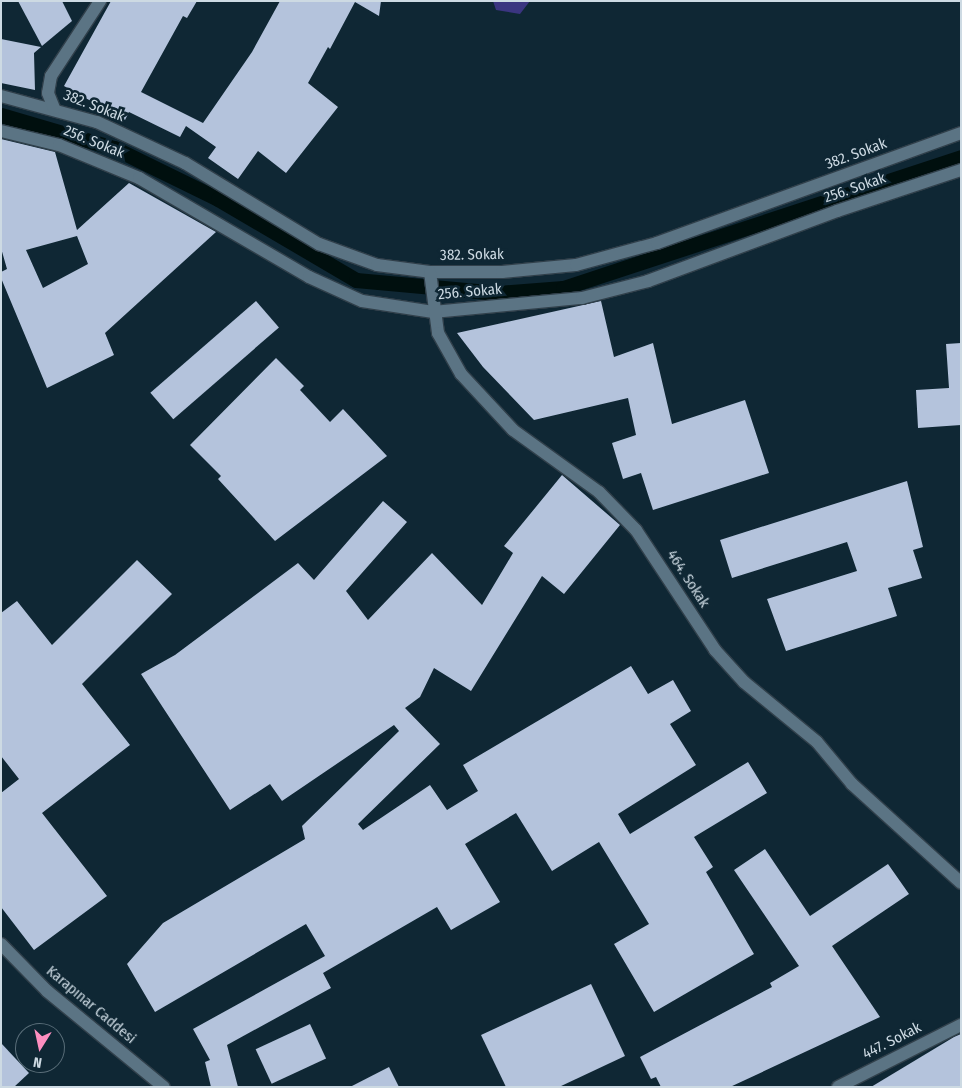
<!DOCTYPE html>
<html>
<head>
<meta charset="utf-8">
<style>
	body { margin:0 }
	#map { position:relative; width:962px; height:1088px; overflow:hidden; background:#0f2734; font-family:"Fira Sans Condensed",sans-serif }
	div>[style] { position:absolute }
	.green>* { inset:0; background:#3b3580 }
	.canal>* { height:15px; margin:-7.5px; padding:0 7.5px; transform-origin:7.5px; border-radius:7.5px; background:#000f0e }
	.building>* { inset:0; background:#b4c3dc; transform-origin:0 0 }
	.roads { filter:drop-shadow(1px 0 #31404b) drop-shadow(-1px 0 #31404b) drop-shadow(0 1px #31404b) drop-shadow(0 -1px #31404b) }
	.street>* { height:12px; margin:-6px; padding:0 6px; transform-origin:6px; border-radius:6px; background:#5b7484 }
	.secondary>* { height:12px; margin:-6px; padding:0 6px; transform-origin:6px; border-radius:6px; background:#5b7484 }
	span { translate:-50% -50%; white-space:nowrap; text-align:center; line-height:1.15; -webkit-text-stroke:5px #0f2734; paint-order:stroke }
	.street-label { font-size:15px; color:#cddae3 }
	.frame { position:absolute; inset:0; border:2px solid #cddae3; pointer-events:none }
	.north { position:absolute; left:15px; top:1023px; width:50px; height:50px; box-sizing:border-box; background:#0f2734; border:1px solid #5b6f7a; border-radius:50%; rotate:190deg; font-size:14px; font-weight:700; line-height:20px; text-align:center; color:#cddae3 }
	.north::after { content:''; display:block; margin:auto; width:18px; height:22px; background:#fd8ebf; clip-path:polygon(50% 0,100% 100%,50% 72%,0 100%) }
</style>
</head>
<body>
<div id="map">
	<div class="green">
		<i style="clip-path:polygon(493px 1px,530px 1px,520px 14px,496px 10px)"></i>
	</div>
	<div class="canal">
		<i style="left:1px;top:115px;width:118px;rotate:16.3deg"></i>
		<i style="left:114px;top:148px;width:116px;rotate:26.1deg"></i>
		<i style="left:218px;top:199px;width:160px;rotate:30.4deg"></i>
		<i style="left:356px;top:280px;width:143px;rotate:5.2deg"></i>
		<i style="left:498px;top:293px;width:65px;rotate:-4.4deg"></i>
		<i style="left:563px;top:288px;width:419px;rotate:-18.2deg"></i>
	</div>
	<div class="building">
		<i style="clip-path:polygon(18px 1px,62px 1px,72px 21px,42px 46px)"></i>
		<i style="clip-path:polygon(111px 1px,197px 1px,187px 18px,183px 16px,141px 92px,203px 123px,252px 52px,280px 1px,381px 1px,379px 16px,355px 2px,330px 49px,328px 47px,308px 83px,338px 107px,286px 173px,258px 151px,238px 179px,208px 158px,216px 147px,186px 126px,180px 137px,129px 112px,125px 120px,64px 86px)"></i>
		<i style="clip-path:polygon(1px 39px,41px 47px,34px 53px,35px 90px,1px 83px)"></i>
		<i style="clip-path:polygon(evenodd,1px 139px,55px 152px,77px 230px,129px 183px,216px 232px,105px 333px,114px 355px,47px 388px,1px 278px,1px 272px,7px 269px,1px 248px,1px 139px,77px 236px,88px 264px,43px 288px,26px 250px,77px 236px)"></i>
		<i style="left:256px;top:301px;width:35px;height:140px;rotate:49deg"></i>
		<i style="clip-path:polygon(601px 301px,614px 357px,653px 343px,672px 424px,745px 400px,769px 473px,653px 510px,641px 473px,623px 479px,612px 443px,636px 435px,628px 398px,534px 420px,483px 367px,457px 333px)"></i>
		<i style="clip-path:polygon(961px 343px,961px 425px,918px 428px,916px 390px,949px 388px,946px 344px)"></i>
		<i style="clip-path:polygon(276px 358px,304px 386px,300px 390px,330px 422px,343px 409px,387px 456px,275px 541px,218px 479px,221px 476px,190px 445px)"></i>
		<i style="clip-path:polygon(562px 475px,620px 525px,564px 594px,542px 576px,471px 691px,434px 668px,420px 697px,405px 708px,440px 744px,358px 824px,363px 830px,430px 785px,447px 810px,478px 791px,463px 765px,631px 666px,648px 694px,673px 680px,691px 711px,670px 724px,696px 765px,618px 814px,630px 834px,748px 762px,767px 793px,694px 837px,713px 867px,706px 872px,754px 954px,654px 1012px,614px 944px,649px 924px,599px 842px,552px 871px,516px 813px,465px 844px,500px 902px,451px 930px,437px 907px,323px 973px,331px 988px,227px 1045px,238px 1087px,211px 1087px,205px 1062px,210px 1060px,193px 1029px,325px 956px,306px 924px,155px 1012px,127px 964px,163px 923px,305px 839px,302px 826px,399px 731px,394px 725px,282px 801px,270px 784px,230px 810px,141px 674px,175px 655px,298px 563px,314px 580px,383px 501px,407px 522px,346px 591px,368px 620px,432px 553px,482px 605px,513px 553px,504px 546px)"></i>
		<i style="clip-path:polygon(907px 481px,923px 547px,913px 550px,922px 578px,888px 588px,897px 616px,786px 651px,767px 599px,857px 571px,847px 542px,732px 578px,720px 540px)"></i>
		<i style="clip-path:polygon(137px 560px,172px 594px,82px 684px,130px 745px,42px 813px,107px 896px,34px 950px,1px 907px,1px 793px,19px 779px,1px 756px,1px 613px,17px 601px,52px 645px)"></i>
		<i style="clip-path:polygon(765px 849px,810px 916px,888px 864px,909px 894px,832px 946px,880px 1017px,730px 1087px,661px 1087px,656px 1077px,651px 1079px,640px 1057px,772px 987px,770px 983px,799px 966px,734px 870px)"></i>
		<i style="clip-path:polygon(591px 984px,625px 1056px,559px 1087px,506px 1087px,481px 1035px)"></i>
		<i style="left:310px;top:1024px;width:38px;height:60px;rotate:65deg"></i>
		<i style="clip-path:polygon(961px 1034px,961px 1087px,871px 1087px,954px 1037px)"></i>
		<i style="clip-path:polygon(1px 1043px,29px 1073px,14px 1087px,1px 1087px)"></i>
		<i style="clip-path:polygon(389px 1067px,399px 1087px,350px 1087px)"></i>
	</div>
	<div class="roads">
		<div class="street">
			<i style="left:1px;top:96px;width:99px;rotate:15.2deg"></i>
			<i style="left:97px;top:122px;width:97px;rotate:25deg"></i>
			<i style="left:185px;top:163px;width:157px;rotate:31.2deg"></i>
			<i style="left:319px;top:244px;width:62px;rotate:19.9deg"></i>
			<i style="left:377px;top:265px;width:53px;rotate:7.5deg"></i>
			<i style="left:430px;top:272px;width:72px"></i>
			<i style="left:502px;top:272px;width:74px;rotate:-5.4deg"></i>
			<i style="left:576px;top:265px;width:84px;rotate:-15.2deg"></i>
			<i style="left:657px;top:243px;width:323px;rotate:-19.9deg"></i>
			<i style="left:54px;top:108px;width:16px;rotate:-112deg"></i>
			<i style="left:48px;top:93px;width:17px;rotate:-80deg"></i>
			<i style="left:51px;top:76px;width:90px;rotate:-56.8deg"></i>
			<i style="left:1px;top:131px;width:60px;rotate:13.6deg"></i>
			<i style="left:59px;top:145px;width:87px;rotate:22.4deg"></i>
			<i style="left:139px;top:178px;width:197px;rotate:30.2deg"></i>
			<i style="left:309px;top:277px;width:58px;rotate:24.4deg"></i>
			<i style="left:362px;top:301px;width:72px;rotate:8.8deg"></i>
			<i style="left:433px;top:312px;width:150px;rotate:-5.4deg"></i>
			<i style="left:582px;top:298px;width:68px;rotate:-14.4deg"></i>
			<i style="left:648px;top:281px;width:202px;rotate:-20.3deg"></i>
			<i style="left:837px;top:211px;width:131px;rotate:-18.3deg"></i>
			<i style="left:430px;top:272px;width:62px;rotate:82.5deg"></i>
			<i style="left:438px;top:333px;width:47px;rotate:60.7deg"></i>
			<i style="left:461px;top:374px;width:76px;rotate:47.1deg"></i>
			<i style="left:513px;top:430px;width:106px;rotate:35.8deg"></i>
			<i style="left:599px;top:492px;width:53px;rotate:45.8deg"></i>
			<i style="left:636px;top:530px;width:144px;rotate:56.6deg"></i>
			<i style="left:715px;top:650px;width:43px;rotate:47.8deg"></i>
			<i style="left:744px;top:682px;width:94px;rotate:39.4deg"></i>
			<i style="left:817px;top:742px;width:55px;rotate:50.2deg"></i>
			<i style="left:852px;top:784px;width:147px;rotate:42.2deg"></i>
			<i style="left:838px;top:1087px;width:138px;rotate:-26.8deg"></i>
		</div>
		<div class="secondary">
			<i style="left:1px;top:944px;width:66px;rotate:45.6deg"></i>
			<i style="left:47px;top:991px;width:151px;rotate:39.4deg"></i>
		</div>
	</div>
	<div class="street-label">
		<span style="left:94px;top:106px;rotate:21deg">382. Sokak</span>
		<span style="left:94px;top:142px;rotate:22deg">256. Sokak</span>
		<span style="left:856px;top:154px;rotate:-20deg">382. Sokak</span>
		<span style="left:855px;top:188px;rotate:-19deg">256. Sokak</span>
		<span style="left:472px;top:255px;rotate:-1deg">382. Sokak</span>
		<span style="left:470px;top:292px;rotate:-5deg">256. Sokak</span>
		<span style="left:688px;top:579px;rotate:57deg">464. Sokak</span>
		<span style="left:91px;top:1005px;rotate:40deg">Karapınar Caddesi</span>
		<span style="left:892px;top:1041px;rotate:-27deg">447. Sokak</span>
	</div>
	<div class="frame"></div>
	<div class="north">N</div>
</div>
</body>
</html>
